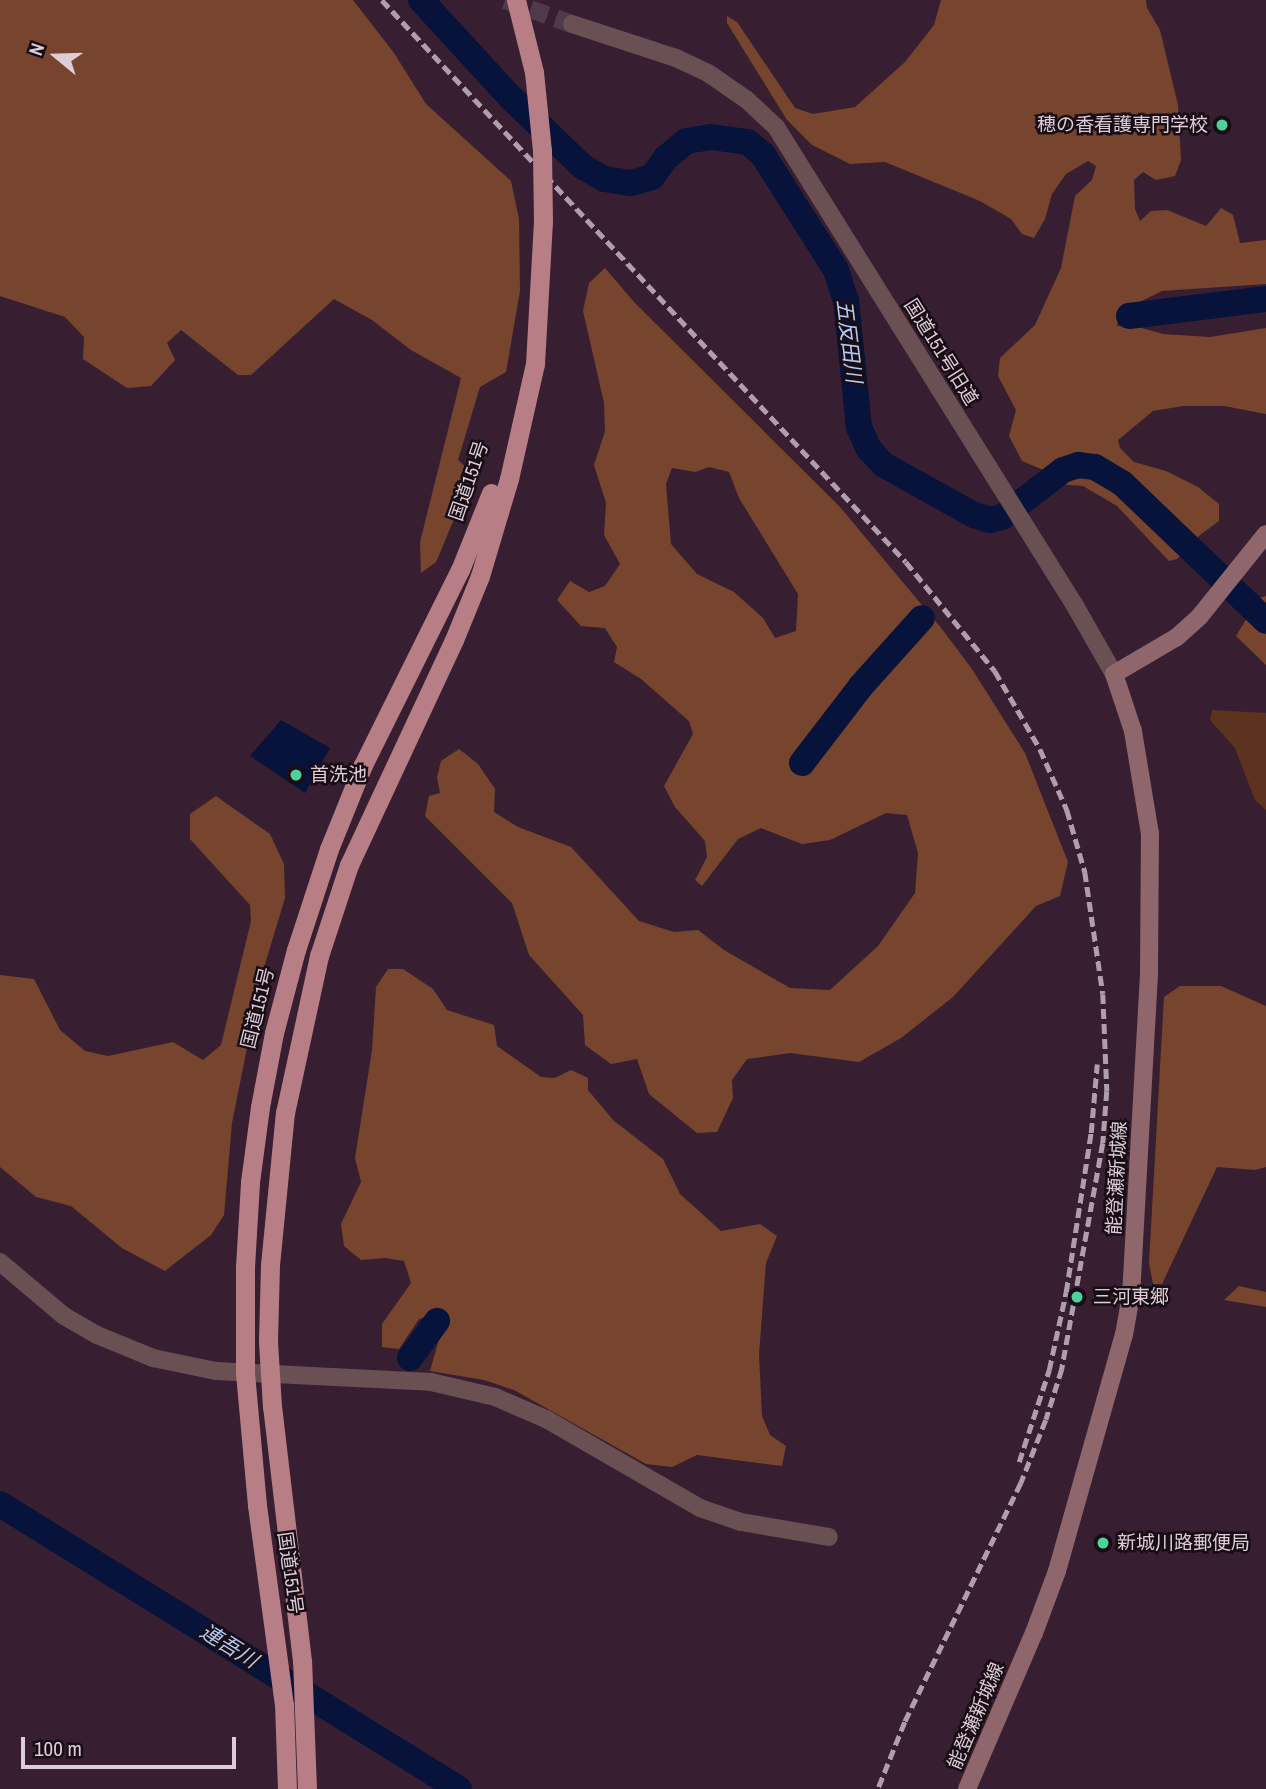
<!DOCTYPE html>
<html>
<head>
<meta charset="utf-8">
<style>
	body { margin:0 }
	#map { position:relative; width:1266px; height:1789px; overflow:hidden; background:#371f31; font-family:"Archivo Narrow","Noto Sans JP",sans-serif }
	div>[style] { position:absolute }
	.green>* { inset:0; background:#5c331f }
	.forest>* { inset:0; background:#77452e }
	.water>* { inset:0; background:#07133a }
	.river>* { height:26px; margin:-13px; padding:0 13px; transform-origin:13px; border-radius:13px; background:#07133a }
	.tertiary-tunnel>* { height:18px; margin-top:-9px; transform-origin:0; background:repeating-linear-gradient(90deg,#50394a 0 18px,transparent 0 27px) }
	.tertiary>* { height:18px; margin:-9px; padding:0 9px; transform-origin:9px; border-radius:9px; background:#6a5053 }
	.secondary>* { height:18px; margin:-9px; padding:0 9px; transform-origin:9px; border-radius:9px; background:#8f666b }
	.trunk>* { height:19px; margin:-9.5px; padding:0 9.5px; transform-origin:9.5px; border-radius:9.5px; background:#b87e86 }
	.rail>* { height:4.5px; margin-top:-2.25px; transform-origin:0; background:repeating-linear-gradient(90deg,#b09eab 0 10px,transparent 0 15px) }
	.trunk-bridge>* { height:19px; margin:-9.5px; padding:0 9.5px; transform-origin:9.5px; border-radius:9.5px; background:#b87e86 }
	.dots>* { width:19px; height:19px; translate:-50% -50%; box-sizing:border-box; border:4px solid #180d15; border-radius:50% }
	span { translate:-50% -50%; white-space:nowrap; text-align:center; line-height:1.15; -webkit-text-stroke:5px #180d15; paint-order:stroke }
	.poi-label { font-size:19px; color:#ddcdd8 }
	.right { translate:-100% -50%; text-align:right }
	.left { translate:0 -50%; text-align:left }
	.street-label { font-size:19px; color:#ddcdd8 }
	.water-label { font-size:21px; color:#b5c9f4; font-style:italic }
	.north { position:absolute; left:21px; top:21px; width:70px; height:70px; -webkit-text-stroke:5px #180d15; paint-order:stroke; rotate:289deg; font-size:19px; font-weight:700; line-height:28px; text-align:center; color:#ddcdd8 }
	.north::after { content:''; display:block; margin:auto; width:24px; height:32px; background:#ddcdd8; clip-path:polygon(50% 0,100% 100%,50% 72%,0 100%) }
	.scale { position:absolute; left:21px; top:1737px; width:215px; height:32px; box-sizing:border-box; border:4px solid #ddcdd8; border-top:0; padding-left:9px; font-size:21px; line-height:24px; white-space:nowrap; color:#ddcdd8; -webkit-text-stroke:5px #180d15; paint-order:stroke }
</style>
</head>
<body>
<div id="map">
	<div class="green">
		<i style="clip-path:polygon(1212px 710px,1266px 713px,1266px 810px,1255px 800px,1235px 748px,1210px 720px)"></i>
	</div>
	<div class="forest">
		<i style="clip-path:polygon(0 0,353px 0,394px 53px,426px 104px,511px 181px,519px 219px,520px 291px,506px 372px,480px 387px,458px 460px,468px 469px,463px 498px,436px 562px,421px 573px,420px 542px,461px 378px,411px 350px,372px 320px,334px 299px,251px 375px,238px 375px,181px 330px,167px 343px,175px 360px,151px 386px,127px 388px,83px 359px,84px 337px,65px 317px,0 296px)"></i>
		<i style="clip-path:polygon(941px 0,1146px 0,1147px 8px,1160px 30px,1178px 105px,1181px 160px,1175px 176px,1156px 180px,1143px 172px,1134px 180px,1135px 209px,1140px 221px,1151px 211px,1167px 210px,1206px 226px,1221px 208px,1233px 215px,1240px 243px,1266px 240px,1266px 284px,1162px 291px,1119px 312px,1117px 326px,1138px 327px,1163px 334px,1210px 337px,1266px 328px,1266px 414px,1224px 406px,1183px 406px,1153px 411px,1118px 440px,1120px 448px,1134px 462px,1166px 471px,1198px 487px,1219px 504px,1219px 521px,1200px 535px,1177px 559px,1169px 561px,1117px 506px,1083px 486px,1057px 484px,1048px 472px,1022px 461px,1009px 436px,1016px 410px,998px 376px,1000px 358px,1035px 325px,1061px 268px,1075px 196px,1092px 180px,1096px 166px,1088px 161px,1066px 174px,1052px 194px,1045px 219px,1034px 238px,1022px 234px,1011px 219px,980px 201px,885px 162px,850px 164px,812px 145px,787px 120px,727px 23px,727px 16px,737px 22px,795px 108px,813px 114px,855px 107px,905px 62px,934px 25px)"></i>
		<i style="clip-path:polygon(evenodd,605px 268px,634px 302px,840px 507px,942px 629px,972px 669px,1025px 753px,1068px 862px,1060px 896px,1036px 906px,953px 997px,901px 1038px,859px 1062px,790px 1053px,747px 1059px,732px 1080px,733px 1098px,717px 1132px,697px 1133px,649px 1094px,637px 1059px,611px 1064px,585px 1045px,583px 1015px,529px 955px,512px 903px,425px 816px,429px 796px,440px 793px,437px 777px,441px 761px,459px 749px,478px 764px,495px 789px,494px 812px,518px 827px,571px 847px,639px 921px,674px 932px,698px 930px,724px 950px,790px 988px,830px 990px,878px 946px,915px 893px,918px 853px,907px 815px,886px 813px,830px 840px,802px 844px,761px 828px,738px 839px,702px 886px,695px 880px,707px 857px,705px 841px,675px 807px,664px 786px,693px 734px,689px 721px,641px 679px,614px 662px,617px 647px,605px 628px,581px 626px,557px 600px,570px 581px,589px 592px,605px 586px,620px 564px,604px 535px,606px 503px,594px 465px,605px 431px,604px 403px,583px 311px,589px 283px,605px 268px,709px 467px,729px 472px,739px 498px,798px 594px,796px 631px,775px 638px,763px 618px,734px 592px,697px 574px,671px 544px,666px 484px,672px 468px,695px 472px,709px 467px)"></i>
		<i style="clip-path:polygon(1266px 596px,1266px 665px,1236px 636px,1259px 598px)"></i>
		<i style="clip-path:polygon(216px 796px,270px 834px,284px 864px,285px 898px,259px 984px,245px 1058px,232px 1123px,224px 1215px,211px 1235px,165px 1271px,122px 1248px,71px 1206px,36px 1197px,0 1167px,0 975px,34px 979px,60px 1030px,85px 1051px,108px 1056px,173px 1042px,203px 1060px,221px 1045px,251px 921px,250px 905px,190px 839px,190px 814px)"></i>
		<i style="clip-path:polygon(388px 969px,403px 969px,433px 989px,447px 1010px,494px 1025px,497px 1046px,541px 1077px,555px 1078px,571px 1070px,588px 1078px,588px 1090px,613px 1120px,663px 1159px,680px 1194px,721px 1231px,760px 1224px,777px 1236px,766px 1263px,759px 1354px,762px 1416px,770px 1435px,786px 1446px,782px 1466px,697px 1455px,672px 1467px,646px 1464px,514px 1390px,484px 1380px,430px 1371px,441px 1332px,437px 1313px,419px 1319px,399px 1349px,382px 1347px,382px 1324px,411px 1283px,404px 1261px,385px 1258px,361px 1260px,344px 1246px,341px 1224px,361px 1182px,355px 1158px,372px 1050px,376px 987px)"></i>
		<i style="clip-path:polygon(1180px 986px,1221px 986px,1266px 1006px,1266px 1167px,1255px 1170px,1217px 1167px,1162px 1284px,1153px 1284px,1149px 1263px,1164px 997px)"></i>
		<i style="clip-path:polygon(1239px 1286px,1266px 1292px,1266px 1307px,1224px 1300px)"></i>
	</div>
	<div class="water">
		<i style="clip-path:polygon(281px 720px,330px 748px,305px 793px,250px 756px)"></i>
	</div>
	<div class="river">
		<i style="left:421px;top:0;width:133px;rotate:47.4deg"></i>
		<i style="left:511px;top:98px;width:100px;rotate:43.8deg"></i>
		<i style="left:583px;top:167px;width:25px;rotate:29deg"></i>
		<i style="left:605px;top:179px;width:26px;rotate:9deg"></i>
		<i style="left:631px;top:183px;width:22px;rotate:-16deg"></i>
		<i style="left:652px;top:177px;width:24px;rotate:-54deg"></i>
		<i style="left:666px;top:158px;width:26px;rotate:-40deg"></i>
		<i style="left:686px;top:141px;width:25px;rotate:-9deg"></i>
		<i style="left:711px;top:137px;width:37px;rotate:8deg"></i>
		<i style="left:748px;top:142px;width:20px;rotate:41deg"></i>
		<i style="left:763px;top:155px;width:136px;rotate:57.6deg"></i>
		<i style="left:836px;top:270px;width:32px;rotate:72deg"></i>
		<i style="left:846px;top:300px;width:128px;rotate:84.2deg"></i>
		<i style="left:859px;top:427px;width:24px;rotate:66deg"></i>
		<i style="left:869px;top:449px;width:22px;rotate:47deg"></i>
		<i style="left:884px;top:465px;width:103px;rotate:29.1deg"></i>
		<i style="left:974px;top:515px;width:17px;rotate:17deg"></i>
		<i style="left:990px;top:520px;width:12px;rotate:-14deg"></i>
		<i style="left:1002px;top:517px;width:77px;rotate:-37.6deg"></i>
		<i style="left:1063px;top:470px;width:16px;rotate:-18deg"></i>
		<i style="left:1078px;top:465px;width:17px;rotate:7deg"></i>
		<i style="left:1095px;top:467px;width:31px;rotate:31deg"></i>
		<i style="left:1122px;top:483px;width:199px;rotate:43.8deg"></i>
		<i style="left:1129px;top:316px;width:138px;rotate:-7.1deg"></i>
		<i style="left:802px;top:763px;width:97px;rotate:-52.5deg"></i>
		<i style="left:861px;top:686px;width:91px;rotate:-48.1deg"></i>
		<i style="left:410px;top:1358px;width:46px;rotate:-53.9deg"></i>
		<i style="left:0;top:1504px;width:540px;rotate:31.84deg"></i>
	</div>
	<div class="tertiary-tunnel">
		<i style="left:505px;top:0;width:71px;rotate:19.7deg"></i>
	</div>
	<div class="tertiary">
		<i style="left:572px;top:24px;width:109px;rotate:18.1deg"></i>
		<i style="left:676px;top:58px;width:35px;rotate:25deg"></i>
		<i style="left:708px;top:73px;width:47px;rotate:34.7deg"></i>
		<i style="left:747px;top:100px;width:40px;rotate:43deg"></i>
		<i style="left:776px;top:127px;width:562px;rotate:58.01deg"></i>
		<i style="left:1074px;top:604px;width:81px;rotate:60.3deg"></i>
		<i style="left:0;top:1262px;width:84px;rotate:40.2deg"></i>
		<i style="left:64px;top:1316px;width:38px;rotate:30deg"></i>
		<i style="left:97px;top:1335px;width:61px;rotate:22.3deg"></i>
		<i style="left:153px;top:1358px;width:64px;rotate:11.7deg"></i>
		<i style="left:216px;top:1371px;width:215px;rotate:2.9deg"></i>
		<i style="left:431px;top:1382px;width:66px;rotate:13.2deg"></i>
		<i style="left:495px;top:1397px;width:56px;rotate:23.3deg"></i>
		<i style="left:546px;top:1419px;width:178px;rotate:30deg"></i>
		<i style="left:700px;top:1508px;width:43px;rotate:18.9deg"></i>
		<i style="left:741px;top:1522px;width:89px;rotate:9.7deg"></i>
	</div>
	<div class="secondary">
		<i style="left:967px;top:1789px;width:170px;rotate:-66.8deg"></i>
		<i style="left:1034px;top:1633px;width:66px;rotate:-69.6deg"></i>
		<i style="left:1057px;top:1571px;width:245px;rotate:-74.2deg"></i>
		<i style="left:1124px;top:1335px;width:40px;rotate:-80deg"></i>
		<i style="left:1131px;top:1296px;width:324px;rotate:-86.8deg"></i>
		<i style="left:1149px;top:973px;width:139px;rotate:-89.6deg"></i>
		<i style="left:1150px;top:834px;width:104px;rotate:-99.4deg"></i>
		<i style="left:1133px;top:731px;width:60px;rotate:-108.4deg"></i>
		<i style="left:1114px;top:674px;width:73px;rotate:-30.4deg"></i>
		<i style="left:1177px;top:637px;width:31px;rotate:-42deg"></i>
		<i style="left:1200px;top:616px;width:105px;rotate:-51.2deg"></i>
	</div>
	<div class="trunk">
		<i style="left:516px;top:0;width:74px;rotate:76deg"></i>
		<i style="left:287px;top:1789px;width:84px;rotate:-92deg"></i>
		<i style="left:284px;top:1705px;width:202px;rotate:-97.7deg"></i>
		<i style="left:257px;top:1505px;width:133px;rotate:-95.2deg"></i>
		<i style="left:245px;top:1373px;width:106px;rotate:-90deg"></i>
		<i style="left:245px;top:1267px;width:85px;rotate:-86.6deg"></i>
		<i style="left:250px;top:1182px;width:76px;rotate:-82.4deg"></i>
		<i style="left:260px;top:1107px;width:75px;rotate:-79.3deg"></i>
		<i style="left:274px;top:1033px;width:86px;rotate:-75.2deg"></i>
		<i style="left:296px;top:950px;width:106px;rotate:-71.9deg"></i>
		<i style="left:329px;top:849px;width:91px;rotate:-68deg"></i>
		<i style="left:363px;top:765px;width:218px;rotate:-63.6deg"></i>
		<i style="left:460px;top:570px;width:83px;rotate:-68.1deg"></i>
		<i style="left:307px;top:1789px;width:128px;rotate:-92.2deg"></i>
		<i style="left:302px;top:1661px;width:256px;rotate:-96.7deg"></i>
		<i style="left:272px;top:1407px;width:66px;rotate:-93.5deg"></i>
		<i style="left:268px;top:1341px;width:76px;rotate:-88.5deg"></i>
		<i style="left:270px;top:1265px;width:153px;rotate:-84.4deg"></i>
		<i style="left:285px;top:1113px;width:161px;rotate:-77.8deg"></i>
		<i style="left:319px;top:956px;width:96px;rotate:-71.8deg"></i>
		<i style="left:349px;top:865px;width:248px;rotate:-65deg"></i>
		<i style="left:454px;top:640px;width:69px;rotate:-67.9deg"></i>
		<i style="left:480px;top:576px;width:101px;rotate:-73.4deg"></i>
		<i style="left:509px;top:479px;width:118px;rotate:-77.3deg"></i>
		<i style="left:535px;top:364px;width:142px;rotate:-86.8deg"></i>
	</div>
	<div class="rail">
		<i style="left:382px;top:0;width:768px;rotate:47deg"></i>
		<i style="left:906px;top:562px;width:141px;rotate:50.8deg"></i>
		<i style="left:995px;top:671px;width:90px;rotate:60deg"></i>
		<i style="left:1040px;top:749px;width:67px;rotate:66.1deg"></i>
		<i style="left:1067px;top:810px;width:65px;rotate:73.8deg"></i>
		<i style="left:1085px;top:872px;width:123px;rotate:81.6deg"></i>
		<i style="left:1103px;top:994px;width:97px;rotate:87.6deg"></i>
		<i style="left:1107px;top:1091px;width:52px;rotate:94.4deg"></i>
		<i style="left:1103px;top:1143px;width:230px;rotate:100.3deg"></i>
		<i style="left:1062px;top:1369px;width:53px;rotate:107.4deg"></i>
		<i style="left:1046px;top:1420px;width:68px;rotate:111.6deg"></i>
		<i style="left:1021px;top:1483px;width:266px;rotate:115.9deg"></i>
		<i style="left:905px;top:1722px;width:72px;rotate:111.9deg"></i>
		<i style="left:1019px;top:1462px;width:97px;rotate:-71.9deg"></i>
		<i style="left:1049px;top:1370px;width:80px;rotate:-77.7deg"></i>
		<i style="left:1066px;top:1292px;width:161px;rotate:-81.1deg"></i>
		<i style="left:1091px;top:1133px;width:69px;rotate:-85deg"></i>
	</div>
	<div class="trunk-bridge">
		<i style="left:534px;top:72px;width:79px;rotate:84.2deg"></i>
		<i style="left:542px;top:151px;width:71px;rotate:89.2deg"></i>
	</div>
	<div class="dots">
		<i style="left:1222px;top:125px;background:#4dd39a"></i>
		<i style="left:296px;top:775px;background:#4dd39a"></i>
		<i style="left:1077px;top:1297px;background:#4dd39a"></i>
		<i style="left:1103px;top:1543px;background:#4dd39a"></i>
	</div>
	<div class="poi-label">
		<span class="right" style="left:1208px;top:125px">穂の香看護専門学校</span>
		<span class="left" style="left:310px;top:775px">首洗池</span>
		<span class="left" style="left:1093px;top:1297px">三河東郷</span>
		<span class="left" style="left:1117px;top:1543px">新城川路郵便局</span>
	</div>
	<div class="street-label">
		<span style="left:941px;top:352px;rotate:58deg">国道151号旧道</span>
		<span style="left:469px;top:481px;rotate:-71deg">国道151号</span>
		<span style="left:258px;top:1008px;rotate:-76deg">国道151号</span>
		<span style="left:1117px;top:1178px;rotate:-87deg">能登瀬新城線</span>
		<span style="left:290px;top:1573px;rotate:82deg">国道151号</span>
		<span style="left:976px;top:1716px;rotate:-67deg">能登瀬新城線</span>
	</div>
	<div class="water-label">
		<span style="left:849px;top:341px;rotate:83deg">五反田川</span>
		<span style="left:229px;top:1646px;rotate:32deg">連吾川</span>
	</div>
	<div class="north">N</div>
	<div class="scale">100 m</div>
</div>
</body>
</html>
